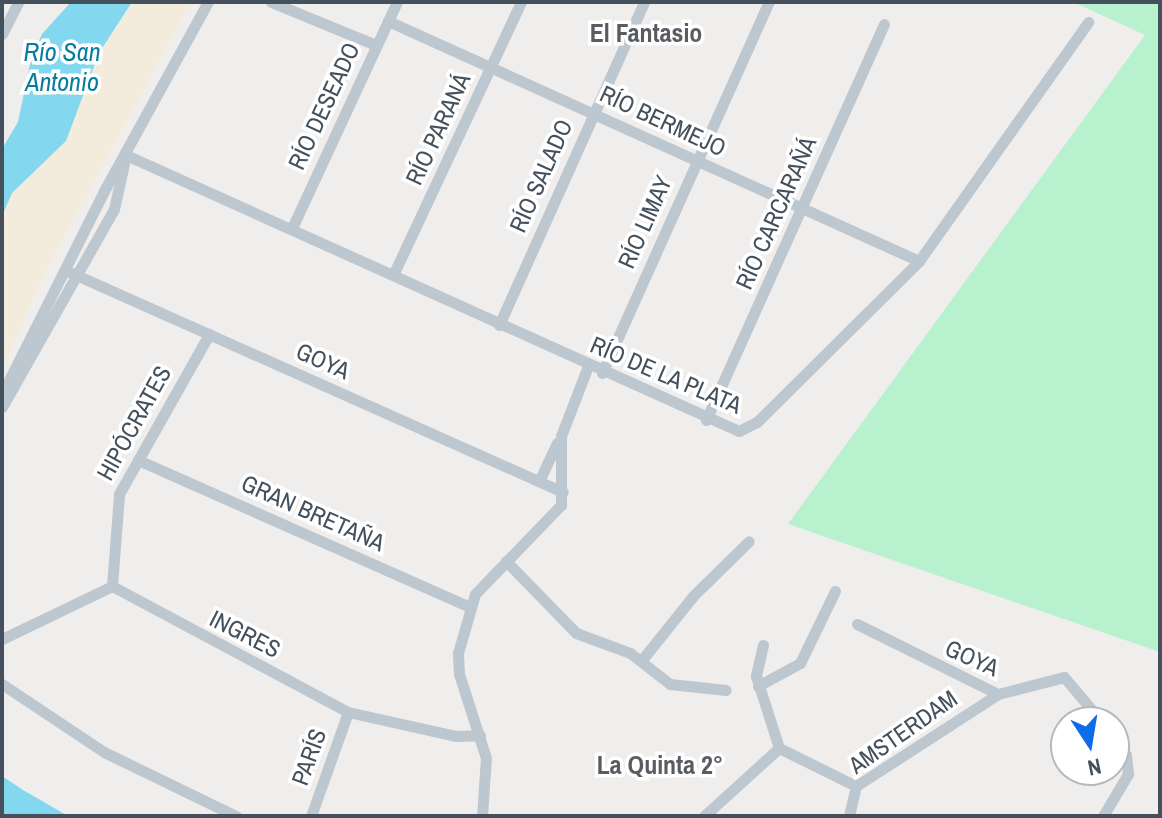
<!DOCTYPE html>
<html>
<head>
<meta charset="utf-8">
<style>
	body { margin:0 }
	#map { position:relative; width:1162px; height:818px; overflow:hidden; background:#f0eded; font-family:"Archivo Narrow",sans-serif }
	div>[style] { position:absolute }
	.green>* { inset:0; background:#b8f1ce }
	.sand>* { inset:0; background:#f3ecdc }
	.water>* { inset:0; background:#83d8f0 }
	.minor>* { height:11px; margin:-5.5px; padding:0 5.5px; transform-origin:5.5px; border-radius:5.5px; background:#bcc7d0 }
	span { translate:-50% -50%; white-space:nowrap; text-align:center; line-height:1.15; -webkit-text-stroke:7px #fff; paint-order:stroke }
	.street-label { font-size:24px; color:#44505b }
	.neighbourhood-label { font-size:26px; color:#595d62; font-weight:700 }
	.water-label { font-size:26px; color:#067d9e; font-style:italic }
	.frame { position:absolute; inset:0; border:4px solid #44505b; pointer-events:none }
	.north { position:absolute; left:1050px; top:706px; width:80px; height:80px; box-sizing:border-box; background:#fff; border:2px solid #b4b9bd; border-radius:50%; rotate:168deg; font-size:22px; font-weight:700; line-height:32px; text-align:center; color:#44505b }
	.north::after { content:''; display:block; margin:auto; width:28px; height:36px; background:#0f6ce8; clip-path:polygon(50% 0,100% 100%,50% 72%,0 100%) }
</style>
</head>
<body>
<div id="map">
	<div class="green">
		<i style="clip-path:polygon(1073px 2px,1160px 2px,1160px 652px,788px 524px,1145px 35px)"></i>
	</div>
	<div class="sand">
		<i style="clip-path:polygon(123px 2px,191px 2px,48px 267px,2px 369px,2px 200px)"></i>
	</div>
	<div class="water">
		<i style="clip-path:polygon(71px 2px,132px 2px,99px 53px,66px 141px,12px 193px,2px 216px,2px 149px,18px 122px,30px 64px,42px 34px)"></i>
		<i style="clip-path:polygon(2px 776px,23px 790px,68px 816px,2px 816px)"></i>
	</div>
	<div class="minor">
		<i style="left:271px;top:2px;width:113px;rotate:22.3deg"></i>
		<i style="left:388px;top:21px;width:583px;rotate:24.32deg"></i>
		<i style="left:2px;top:34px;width:36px;rotate:-63deg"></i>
		<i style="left:126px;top:155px;width:672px;rotate:24.24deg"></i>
		<i style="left:739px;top:431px;width:20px;rotate:-27deg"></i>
		<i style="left:757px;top:422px;width:228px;rotate:-44.8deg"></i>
		<i style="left:919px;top:261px;width:293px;rotate:-54.7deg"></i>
		<i style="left:292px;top:228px;width:249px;rotate:-65.1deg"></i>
		<i style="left:65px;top:270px;width:545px;rotate:24.03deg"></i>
		<i style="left:394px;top:273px;width:299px;rotate:-64.9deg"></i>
		<i style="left:499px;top:325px;width:354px;rotate:-65.8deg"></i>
		<i style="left:602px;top:373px;width:407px;rotate:-65.8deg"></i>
		<i style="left:2px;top:394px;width:227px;rotate:-63.3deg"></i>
		<i style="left:104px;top:191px;width:216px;rotate:-61.2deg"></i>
		<i style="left:2px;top:407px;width:227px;rotate:-60.5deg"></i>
		<i style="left:114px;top:209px;width:46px;rotate:-77.5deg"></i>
		<i style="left:706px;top:420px;width:434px;rotate:-65.8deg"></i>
		<i style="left:138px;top:460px;width:363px;rotate:23.9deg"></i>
		<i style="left:539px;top:481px;width:42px;rotate:-64.7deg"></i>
		<i style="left:506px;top:561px;width:100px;rotate:45.8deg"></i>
		<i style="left:576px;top:633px;width:58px;rotate:20.3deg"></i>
		<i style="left:630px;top:653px;width:51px;rotate:37.8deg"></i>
		<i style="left:670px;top:684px;width:56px;rotate:6.1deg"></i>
		<i style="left:112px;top:586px;width:268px;rotate:28.1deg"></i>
		<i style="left:348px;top:712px;width:111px;rotate:12.5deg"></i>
		<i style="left:456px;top:736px;width:24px;rotate:-2deg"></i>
		<i style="left:112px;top:586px;width:92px;rotate:-85.6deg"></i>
		<i style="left:119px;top:494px;width:184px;rotate:-60.6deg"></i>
		<i style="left:857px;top:624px;width:157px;rotate:26.4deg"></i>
		<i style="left:2px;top:639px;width:122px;rotate:-25.7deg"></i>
		<i style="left:763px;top:645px;width:32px;rotate:103deg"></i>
		<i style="left:756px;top:676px;width:76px;rotate:72.3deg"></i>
		<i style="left:779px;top:748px;width:86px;rotate:26.3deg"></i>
		<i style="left:641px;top:661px;width:83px;rotate:-51.3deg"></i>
		<i style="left:693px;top:596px;width:78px;rotate:-44.5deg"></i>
		<i style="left:2px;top:684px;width:123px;rotate:33.7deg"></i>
		<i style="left:104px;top:752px;width:147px;rotate:25.9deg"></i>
		<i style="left:758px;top:686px;width:48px;rotate:-28.7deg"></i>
		<i style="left:800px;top:663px;width:80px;rotate:-64.1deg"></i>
		<i style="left:311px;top:816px;width:110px;rotate:-70.4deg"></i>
		<i style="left:482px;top:816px;width:58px;rotate:-86.1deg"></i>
		<i style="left:486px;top:758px;width:88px;rotate:-107.8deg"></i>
		<i style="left:459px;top:674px;width:21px;rotate:-93deg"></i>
		<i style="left:458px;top:653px;width:61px;rotate:-73.9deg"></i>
		<i style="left:475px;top:594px;width:124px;rotate:-46deg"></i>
		<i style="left:561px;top:505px;width:69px;rotate:-90deg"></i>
		<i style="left:561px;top:436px;width:75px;rotate:-68.9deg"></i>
		<i style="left:704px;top:816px;width:101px;rotate:-42.2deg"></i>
		<i style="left:849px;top:816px;width:31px;rotate:-77deg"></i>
		<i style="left:856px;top:786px;width:169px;rotate:-32.9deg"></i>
		<i style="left:998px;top:694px;width:68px;rotate:-14.4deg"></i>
		<i style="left:1064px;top:677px;width:59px;rotate:49.8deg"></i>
		<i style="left:1103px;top:816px;width:49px;rotate:-59.2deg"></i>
		<i style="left:1128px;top:774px;width:19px;rotate:-96deg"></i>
		<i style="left:1126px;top:755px;width:21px;rotate:-125deg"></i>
	</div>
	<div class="street-label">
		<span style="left:324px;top:106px;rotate:-65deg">RÍO DESEADO</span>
		<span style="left:663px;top:121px;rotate:25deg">RÍO BERMEJO</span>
		<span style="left:438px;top:129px;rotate:-65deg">RÍO PARANÁ</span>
		<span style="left:541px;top:176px;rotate:-66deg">RÍO SALADO</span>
		<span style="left:776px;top:213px;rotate:-66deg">RÍO CARCARAÑÁ</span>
		<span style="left:645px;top:222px;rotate:-66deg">RÍO LIMAY</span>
		<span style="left:323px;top:361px;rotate:24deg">GOYA</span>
		<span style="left:666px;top:375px;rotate:23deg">RÍO DE LA PLATA</span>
		<span style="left:134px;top:423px;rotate:-61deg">HIPÓCRATES</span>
		<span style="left:313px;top:513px;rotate:24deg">GRAN BRETAÑA</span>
		<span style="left:245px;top:634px;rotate:27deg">INGRES</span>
		<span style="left:972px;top:658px;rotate:24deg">GOYA</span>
		<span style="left:903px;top:732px;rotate:-35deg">AMSTERDAM</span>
		<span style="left:309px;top:757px;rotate:-70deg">PARÍS</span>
	</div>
	<div class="neighbourhood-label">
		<span style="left:646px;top:33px">El Fantasio</span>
		<span style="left:660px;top:765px">La Quinta 2°</span>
	</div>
	<div class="water-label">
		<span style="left:62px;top:67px">Río San<br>Antonio</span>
	</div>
	<div class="frame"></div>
	<div class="north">N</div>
</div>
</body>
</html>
